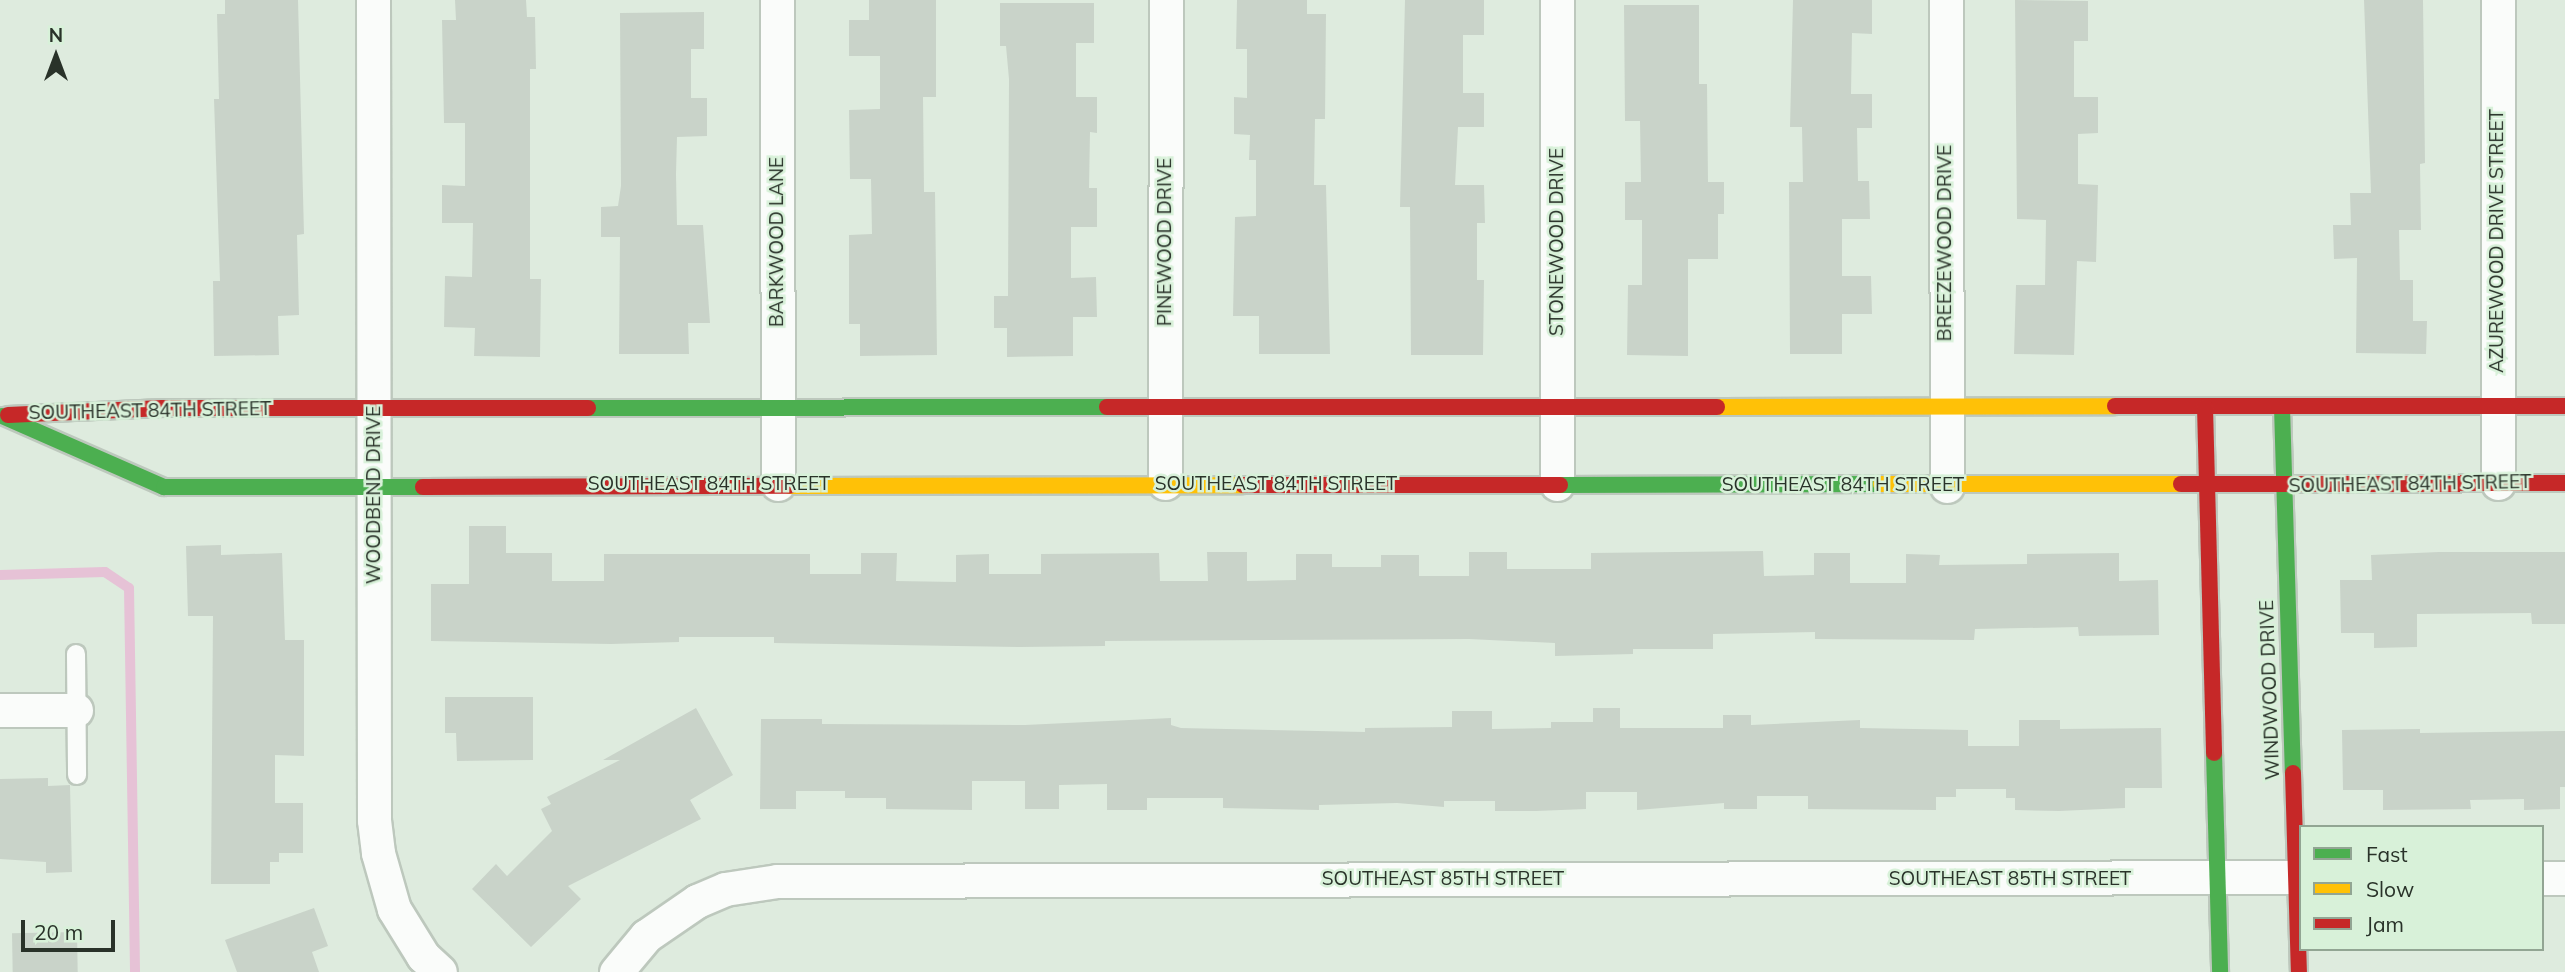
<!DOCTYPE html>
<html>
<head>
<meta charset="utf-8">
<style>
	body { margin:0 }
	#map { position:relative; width:2565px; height:972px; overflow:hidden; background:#deebde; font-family:Mulish,sans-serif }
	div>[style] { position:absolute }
	.stream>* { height:10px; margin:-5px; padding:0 5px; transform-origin:5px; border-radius:5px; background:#e6c2d6 }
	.building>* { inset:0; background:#c9d3c9; transform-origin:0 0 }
	.roads { filter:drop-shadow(2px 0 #bdc8bd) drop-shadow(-2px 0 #bdc8bd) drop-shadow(0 2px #bdc8bd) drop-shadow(0 -2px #bdc8bd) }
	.lane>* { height:18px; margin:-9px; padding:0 9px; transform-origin:9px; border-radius:9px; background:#fafcfa }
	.street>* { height:33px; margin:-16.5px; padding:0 16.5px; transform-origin:16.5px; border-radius:16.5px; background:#fafcfa }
	.fast>* { height:16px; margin:-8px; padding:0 8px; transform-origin:8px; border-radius:8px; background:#4caf50 }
	.slow>* { height:16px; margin:-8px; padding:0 8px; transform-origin:8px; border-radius:8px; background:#ffc107 }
	.jam>* { height:16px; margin:-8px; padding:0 8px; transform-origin:8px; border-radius:8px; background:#c62828 }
	span { translate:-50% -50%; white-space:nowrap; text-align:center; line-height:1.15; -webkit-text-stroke:5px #d8f1d9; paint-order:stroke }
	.street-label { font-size:19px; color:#293229 }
	.legend { position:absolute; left:2299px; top:825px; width:245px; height:126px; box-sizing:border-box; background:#d8f1d9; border:2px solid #92a593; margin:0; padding:9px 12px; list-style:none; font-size:21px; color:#293229 }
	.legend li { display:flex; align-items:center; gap:14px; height:35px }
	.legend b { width:35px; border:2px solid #92a593 }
	.north { position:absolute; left:21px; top:21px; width:70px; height:70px; -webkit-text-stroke:5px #d8f1d9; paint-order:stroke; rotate:0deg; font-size:19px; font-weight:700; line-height:28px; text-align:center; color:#293229 }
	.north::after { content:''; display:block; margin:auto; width:24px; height:32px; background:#293229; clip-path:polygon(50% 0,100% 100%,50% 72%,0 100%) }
	.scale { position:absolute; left:21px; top:920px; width:94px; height:32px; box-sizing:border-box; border:4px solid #293229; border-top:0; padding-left:9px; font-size:21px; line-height:24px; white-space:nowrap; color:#293229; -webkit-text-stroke:5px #d8f1d9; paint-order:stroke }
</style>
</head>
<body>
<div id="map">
	<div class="stream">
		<i style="left:0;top:575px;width:105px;rotate:-1.6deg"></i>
		<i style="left:105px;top:572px;width:29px;rotate:34deg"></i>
		<i style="left:129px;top:588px;width:384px;rotate:89.1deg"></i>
	</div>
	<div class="building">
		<i style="clip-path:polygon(225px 0,298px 0,304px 234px,297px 235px,299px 315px,278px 316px,279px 355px,214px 356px,213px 281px,220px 281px,214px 99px,219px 99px,217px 14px,225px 14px)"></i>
		<i style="clip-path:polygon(455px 0,526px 0,527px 17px,535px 17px,536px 69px,530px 69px,530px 279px,541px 279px,540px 357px,474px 356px,475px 328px,444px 327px,445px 276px,472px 277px,473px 223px,442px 223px,442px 185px,465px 186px,465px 123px,444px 123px,442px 20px,456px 20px)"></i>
		<i style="clip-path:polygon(869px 0,936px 0,936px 97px,923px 97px,924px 192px,935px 192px,937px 355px,860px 356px,860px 324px,849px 324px,849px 235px,872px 234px,871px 179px,850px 179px,849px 110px,880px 109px,880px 56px,849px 56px,849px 20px,869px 20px)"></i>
		<i style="clip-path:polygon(1237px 0,1307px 0,1307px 14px,1326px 14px,1325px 119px,1315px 119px,1314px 185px,1326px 185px,1330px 354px,1259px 354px,1259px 316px,1233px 316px,1235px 217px,1256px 216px,1256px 160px,1249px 160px,1250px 135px,1234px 134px,1234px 97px,1247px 98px,1247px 49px,1236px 49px)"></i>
		<i style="clip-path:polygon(1405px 0,1484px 0,1484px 35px,1463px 35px,1463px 93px,1484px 93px,1484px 127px,1458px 127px,1455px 185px,1484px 185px,1485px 223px,1477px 223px,1477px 280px,1484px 280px,1483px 355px,1411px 355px,1410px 207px,1400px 207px)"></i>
		<i style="clip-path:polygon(1793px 0,1872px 0,1872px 34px,1852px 33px,1851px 94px,1872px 94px,1872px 128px,1857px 128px,1858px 181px,1869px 181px,1870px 219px,1842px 219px,1842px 276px,1871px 276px,1872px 314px,1842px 314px,1842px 354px,1790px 354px,1789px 182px,1803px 182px,1802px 127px,1790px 127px)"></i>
		<i style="clip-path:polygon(2015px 0,2088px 1px,2088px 41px,2074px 41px,2074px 97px,2098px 97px,2098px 133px,2078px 134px,2078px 184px,2098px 185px,2096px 262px,2077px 261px,2074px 355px,2014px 354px,2016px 285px,2045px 285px,2046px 220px,2017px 219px)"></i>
		<i style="clip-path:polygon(2364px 0,2423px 0,2425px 163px,2420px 164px,2421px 230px,2399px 230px,2400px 280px,2413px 280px,2413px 321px,2427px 321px,2426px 354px,2356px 353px,2357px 258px,2334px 259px,2333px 225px,2351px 225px,2350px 193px,2371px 193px)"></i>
		<i style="clip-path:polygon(1000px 3px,1094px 3px,1094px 43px,1076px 43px,1076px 97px,1097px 97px,1097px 133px,1090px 132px,1089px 188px,1097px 188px,1097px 227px,1071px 227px,1071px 278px,1096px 277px,1097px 317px,1073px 317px,1073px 356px,1007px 357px,1007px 328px,994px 328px,994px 296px,1008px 296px,1009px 79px,1006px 46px,1000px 46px)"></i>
		<i style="clip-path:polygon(1624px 5px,1699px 5px,1699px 84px,1707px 84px,1708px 182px,1724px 182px,1724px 214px,1718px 214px,1718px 259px,1688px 259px,1688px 356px,1627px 355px,1628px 285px,1642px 285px,1642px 220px,1625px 220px,1625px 182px,1641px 182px,1640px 121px,1625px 121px)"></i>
		<i style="clip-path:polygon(704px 12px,704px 49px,691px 49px,691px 98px,707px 98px,707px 136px,677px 137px,676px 174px,677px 225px,703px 225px,710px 323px,688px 323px,689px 354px,619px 354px,620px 237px,601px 237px,601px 207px,618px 206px,621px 186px,620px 13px)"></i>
		<i style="clip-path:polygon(469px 526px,506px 526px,506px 553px,552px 553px,552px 581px,604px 581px,604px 554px,810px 554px,810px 574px,861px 574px,861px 553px,897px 553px,896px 581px,956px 582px,956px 555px,989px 554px,989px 574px,1041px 574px,1041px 554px,1159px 553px,1160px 581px,1208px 581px,1207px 552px,1247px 552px,1247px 581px,1296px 580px,1296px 554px,1332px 554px,1332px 567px,1381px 567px,1381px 555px,1419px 555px,1419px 576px,1469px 576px,1469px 552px,1507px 552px,1507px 569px,1591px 569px,1591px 553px,1763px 551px,1764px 576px,1814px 575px,1814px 553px,1850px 553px,1850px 583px,1906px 583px,1906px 554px,1940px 555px,1939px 565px,2027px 564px,2027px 554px,2119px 553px,2119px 581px,2158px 580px,2159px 635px,2079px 636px,2078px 627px,1975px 629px,1974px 640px,1815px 639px,1815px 632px,1713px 634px,1713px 649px,1633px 649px,1633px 654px,1555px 656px,1555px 643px,1469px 639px,1105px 641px,1105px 646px,1020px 647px,774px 643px,774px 637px,679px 637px,679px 642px,611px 644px,431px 641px,431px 584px,469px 584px)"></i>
		<i style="clip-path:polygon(221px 545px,221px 555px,282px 553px,285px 640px,304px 640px,304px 756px,275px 755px,275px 803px,303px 803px,303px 853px,279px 853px,279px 862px,270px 862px,270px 884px,211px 884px,213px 616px,188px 616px,186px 546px)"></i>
		<i style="clip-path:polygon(2439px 552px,2565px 552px,2565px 624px,2532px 624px,2531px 613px,2417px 614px,2417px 647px,2374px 648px,2374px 633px,2341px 633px,2340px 580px,2372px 580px,2371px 555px)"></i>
		<i style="clip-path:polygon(445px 697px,533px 697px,533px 760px,457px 761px,456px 733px,445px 733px)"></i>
		<i style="clip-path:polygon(696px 708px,733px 775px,690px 800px,701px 819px,568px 886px,581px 899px,531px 947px,472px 889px,496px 864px,507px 876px,552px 831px,541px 809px,551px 804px,547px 797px,620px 760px,603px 760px)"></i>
		<i style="clip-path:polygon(1593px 708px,1620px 708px,1620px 728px,1723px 728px,1723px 715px,1751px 715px,1751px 725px,1860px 720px,1860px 728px,1968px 730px,1968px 746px,2019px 746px,2019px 720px,2060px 720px,2060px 729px,2161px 728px,2162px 788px,2125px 788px,2125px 808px,2059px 811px,2015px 810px,2015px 798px,2006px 798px,2006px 789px,1956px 789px,1956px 797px,1936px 797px,1936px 810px,1808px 809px,1808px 796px,1757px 796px,1757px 809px,1724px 809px,1724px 803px,1637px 810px,1637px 792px,1586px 792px,1586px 809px,1536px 811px,1495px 811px,1495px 801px,1444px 801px,1444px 807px,1397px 803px,1319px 805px,1319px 810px,1223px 808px,1223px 798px,1147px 798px,1147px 810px,1107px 810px,1107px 784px,1059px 785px,1059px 809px,1025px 809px,1025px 781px,972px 781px,972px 810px,886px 809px,886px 798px,845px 798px,845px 791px,796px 791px,796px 809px,760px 809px,761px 719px,822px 719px,822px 724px,1025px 725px,1171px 718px,1171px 725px,1181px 728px,1365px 732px,1365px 728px,1452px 727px,1452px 711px,1492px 711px,1492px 729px,1551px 728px,1551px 722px,1593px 722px)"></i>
		<i style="clip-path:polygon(2420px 729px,2420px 733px,2565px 731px,2565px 787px,2560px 787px,2560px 809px,2524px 810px,2524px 799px,2470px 800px,2471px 809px,2383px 810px,2383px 790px,2343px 790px,2342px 730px)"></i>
		<i style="clip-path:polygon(48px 778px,48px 786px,70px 785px,72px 872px,46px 873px,46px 862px,0 859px,0 779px)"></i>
		<i style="clip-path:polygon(314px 908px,328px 946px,312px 952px,319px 972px,237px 972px,225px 940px)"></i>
		<i style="left:77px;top:932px;width:40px;height:65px;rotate:89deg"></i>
	</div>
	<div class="roads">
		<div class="lane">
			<i style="left:76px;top:654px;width:121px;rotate:89.5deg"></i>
		</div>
		<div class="street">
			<i style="left:373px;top:0;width:820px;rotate:89.93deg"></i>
			<i style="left:374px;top:820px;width:33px;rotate:83deg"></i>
			<i style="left:378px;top:853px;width:58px;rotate:74.1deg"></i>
			<i style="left:394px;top:909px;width:55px;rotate:58.3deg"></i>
			<i style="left:423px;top:956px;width:23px;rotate:43deg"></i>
			<i style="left:777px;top:0;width:484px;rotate:89.9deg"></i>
			<i style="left:1557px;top:0;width:484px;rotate:90deg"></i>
			<i style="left:1946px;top:0;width:486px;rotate:89.9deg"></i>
			<i style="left:2498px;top:0;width:483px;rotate:90deg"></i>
			<i style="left:1165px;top:483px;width:483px;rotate:-89.9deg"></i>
			<i style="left:0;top:710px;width:76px"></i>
			<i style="left:2542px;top:878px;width:23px"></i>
			<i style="left:616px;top:972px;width:47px;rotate:-50.2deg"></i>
			<i style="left:646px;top:936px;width:62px;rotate:-34.5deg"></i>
			<i style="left:697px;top:901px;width:30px;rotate:-23deg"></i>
			<i style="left:725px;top:889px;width:53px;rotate:-8.7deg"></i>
			<i style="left:777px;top:881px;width:1524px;rotate:-0.15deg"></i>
		</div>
		<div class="fast">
			<i style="left:2282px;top:407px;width:366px;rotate:88.3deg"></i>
			<i style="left:588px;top:408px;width:519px;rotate:-0.11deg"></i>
			<i style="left:2px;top:416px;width:177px;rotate:23.7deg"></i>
			<i style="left:164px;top:487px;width:259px"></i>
			<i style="left:1560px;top:485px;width:321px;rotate:-0.2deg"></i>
			<i style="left:2214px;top:753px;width:219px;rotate:88.4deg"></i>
		</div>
		<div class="slow">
			<i style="left:1717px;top:407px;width:398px;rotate:-0.1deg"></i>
			<i style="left:1881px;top:484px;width:300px"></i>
			<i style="left:790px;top:486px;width:453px;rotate:-0.1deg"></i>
		</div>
		<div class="jam">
			<i style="left:2115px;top:406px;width:450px"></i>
			<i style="left:1107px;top:407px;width:610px"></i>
			<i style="left:2205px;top:407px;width:346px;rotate:88.5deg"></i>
			<i style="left:8px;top:415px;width:155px;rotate:-2.6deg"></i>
			<i style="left:163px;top:408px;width:425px"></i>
			<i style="left:2181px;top:484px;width:384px;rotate:-0.1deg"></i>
			<i style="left:1243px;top:485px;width:317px"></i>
			<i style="left:423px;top:487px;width:367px;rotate:-0.2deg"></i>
			<i style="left:2293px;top:773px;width:199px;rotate:88.3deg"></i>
		</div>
	</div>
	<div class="street-label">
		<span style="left:2497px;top:241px;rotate:-90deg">AZUREWOOD DRIVE STREET</span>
		<span style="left:777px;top:242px;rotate:-90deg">BARKWOOD LANE</span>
		<span style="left:1165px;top:242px;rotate:-90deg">PINEWOOD DRIVE</span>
		<span style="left:1557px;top:242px;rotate:-90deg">STONEWOOD DRIVE</span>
		<span style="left:1945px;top:243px;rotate:-90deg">BREEZEWOOD DRIVE</span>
		<span style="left:150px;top:411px;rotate:-1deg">SOUTHEAST 84TH STREET</span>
		<span style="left:709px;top:484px">SOUTHEAST 84TH STREET</span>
		<span style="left:1276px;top:484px">SOUTHEAST 84TH STREET</span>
		<span style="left:2410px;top:484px;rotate:-1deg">SOUTHEAST 84TH STREET</span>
		<span style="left:1843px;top:485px">SOUTHEAST 84TH STREET</span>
		<span style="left:374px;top:495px;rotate:-90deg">WOODBEND DRIVE</span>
		<span style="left:2270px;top:690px;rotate:-92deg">WINDWOOD DRIVE</span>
		<span style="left:1443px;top:879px">SOUTHEAST 85TH STREET</span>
		<span style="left:2010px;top:879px">SOUTHEAST 85TH STREET</span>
	</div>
	<ul class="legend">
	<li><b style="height:9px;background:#4caf50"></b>Fast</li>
	<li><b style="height:9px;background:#ffc107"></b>Slow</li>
	<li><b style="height:9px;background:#c62828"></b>Jam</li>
	</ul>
	<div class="north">N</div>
	<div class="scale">20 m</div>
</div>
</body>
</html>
